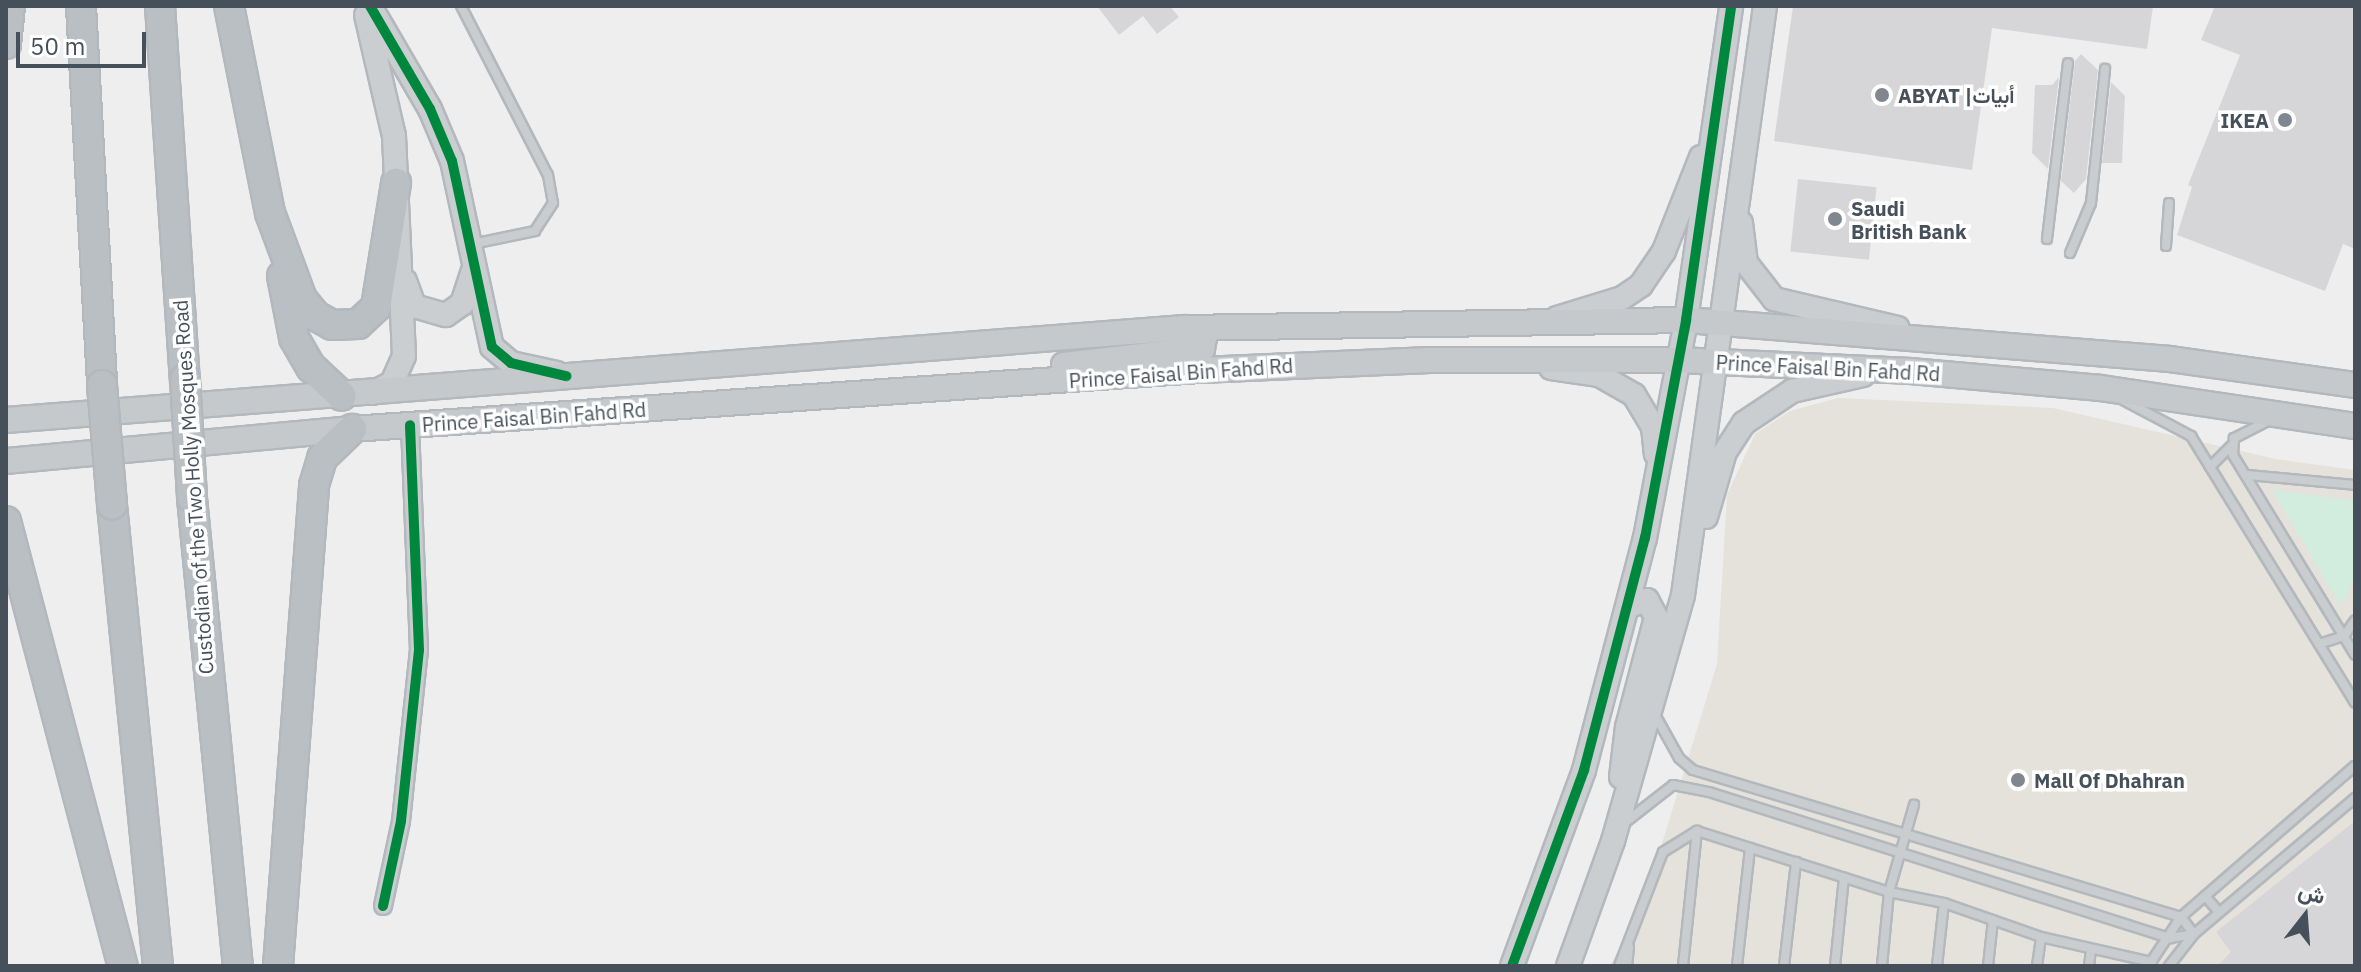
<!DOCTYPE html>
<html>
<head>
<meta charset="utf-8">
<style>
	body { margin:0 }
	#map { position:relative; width:2361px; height:972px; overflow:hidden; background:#efeeee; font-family:"IBM Plex Sans",Vazirmatn,sans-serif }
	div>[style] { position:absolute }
	.commercial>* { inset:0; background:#e4e2db }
	.green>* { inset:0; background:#d2eddd }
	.building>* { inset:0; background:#d6d6d8; transform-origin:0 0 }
	.roads { filter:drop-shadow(2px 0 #b3b8bd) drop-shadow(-2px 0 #b3b8bd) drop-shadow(0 2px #b3b8bd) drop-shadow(0 -2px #b3b8bd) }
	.lane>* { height:8px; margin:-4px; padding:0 4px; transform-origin:4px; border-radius:4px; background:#cacdcf }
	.street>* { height:16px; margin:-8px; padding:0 8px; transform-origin:8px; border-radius:8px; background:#cacdcf }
	.secondary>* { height:22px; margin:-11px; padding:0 11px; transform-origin:11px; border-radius:11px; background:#caced1 }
	.primary>* { height:24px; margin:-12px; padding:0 12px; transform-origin:12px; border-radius:12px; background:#c5c9cc }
	.highway>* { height:28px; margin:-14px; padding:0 14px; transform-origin:14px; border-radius:14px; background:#babfc4 }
	.bridges { filter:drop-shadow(2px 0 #b3b8bd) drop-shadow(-2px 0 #b3b8bd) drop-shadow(0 2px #b3b8bd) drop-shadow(0 -2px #b3b8bd) }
	.highway-bridge>* { height:28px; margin:-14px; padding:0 14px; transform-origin:14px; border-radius:14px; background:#babfc4 }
	.cycleway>* { height:10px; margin:-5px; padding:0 5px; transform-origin:5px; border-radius:5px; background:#00873e }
	.dots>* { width:22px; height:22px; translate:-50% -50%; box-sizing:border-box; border:4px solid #fff; border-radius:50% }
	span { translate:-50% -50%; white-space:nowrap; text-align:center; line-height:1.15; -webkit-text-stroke:7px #fff; paint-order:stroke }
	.poi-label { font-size:20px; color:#46505a; font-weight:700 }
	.left { translate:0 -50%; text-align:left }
	.right { translate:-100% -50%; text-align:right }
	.street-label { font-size:20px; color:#46505a }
	.frame { position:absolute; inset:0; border:8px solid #46505a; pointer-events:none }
	.north { position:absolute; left:2265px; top:876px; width:80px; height:80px; -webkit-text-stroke:6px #fff; paint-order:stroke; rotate:17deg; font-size:22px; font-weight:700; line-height:32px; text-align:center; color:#46505a }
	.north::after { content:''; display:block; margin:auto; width:28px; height:36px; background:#46505a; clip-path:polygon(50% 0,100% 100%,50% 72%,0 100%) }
	.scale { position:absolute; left:16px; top:32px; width:130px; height:36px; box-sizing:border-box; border:4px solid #46505a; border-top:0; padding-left:10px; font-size:24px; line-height:28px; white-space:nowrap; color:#46505a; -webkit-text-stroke:6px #fff; paint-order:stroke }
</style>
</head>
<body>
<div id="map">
	<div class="commercial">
		<i style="clip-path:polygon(1838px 398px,2053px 408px,2276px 459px,2355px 470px,2355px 966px,1610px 966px,1646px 896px,1717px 664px,1727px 495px,1755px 434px,1790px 411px)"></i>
	</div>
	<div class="green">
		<i style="clip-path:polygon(2272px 490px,2355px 501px,2355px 577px,2341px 606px)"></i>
	</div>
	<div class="building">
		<i style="clip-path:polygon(1097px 6px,1170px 6px,1179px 17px,1157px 34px,1143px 16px,1119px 35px)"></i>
		<i style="clip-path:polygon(1793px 6px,2153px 6px,2147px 49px,1992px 28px,1972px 170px,1774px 141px)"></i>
		<i style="clip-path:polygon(2215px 6px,2355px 6px,2355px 249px,2343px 244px,2325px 291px,2177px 235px,2192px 187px,2188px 185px,2240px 55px,2201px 40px)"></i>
		<i style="clip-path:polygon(2081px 54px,2098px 70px,2086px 179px,2074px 193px,2061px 181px,2075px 61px)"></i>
		<i style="clip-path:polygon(2059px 77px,2048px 169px,2032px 153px,2035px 85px,2052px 85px)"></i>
		<i style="clip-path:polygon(2111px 82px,2125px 96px,2122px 163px,2102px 163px)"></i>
		<i style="left:1798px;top:179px;width:79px;height:73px;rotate:6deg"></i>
		<i style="clip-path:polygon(2355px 821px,2355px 966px,2217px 966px,2231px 952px,2216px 932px)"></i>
	</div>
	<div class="roads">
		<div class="lane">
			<i style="left:461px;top:6px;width:190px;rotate:62.8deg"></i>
			<i style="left:548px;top:175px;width:28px;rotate:80deg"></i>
			<i style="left:553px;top:203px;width:33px;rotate:123deg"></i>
			<i style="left:535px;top:231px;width:64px;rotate:168.3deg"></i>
			<i style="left:2047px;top:239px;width:177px;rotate:-83.2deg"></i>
			<i style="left:2166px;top:246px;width:43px;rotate:-86deg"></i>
			<i style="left:2070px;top:253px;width:54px;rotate:-67.2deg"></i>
			<i style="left:2091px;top:203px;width:135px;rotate:-84deg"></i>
			<i style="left:2125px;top:401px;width:75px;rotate:27.9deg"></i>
			<i style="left:2191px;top:436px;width:313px;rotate:58.4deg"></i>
			<i style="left:2264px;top:423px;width:34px;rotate:153deg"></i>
			<i style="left:2234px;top:438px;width:17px;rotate:93deg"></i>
			<i style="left:2233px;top:455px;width:234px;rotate:58.6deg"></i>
			<i style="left:2210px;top:467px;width:30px;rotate:-45deg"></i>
			<i style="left:2248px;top:475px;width:107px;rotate:5.3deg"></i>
			<i style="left:2319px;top:644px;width:26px;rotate:-18deg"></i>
			<i style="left:2344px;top:636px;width:19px;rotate:-55deg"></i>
			<i style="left:1654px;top:713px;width:51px;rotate:60.9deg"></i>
			<i style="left:1679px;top:758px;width:18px;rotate:41deg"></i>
			<i style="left:1693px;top:770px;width:510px;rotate:16.76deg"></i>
			<i style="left:2181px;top:917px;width:230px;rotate:-41deg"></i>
			<i style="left:1627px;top:821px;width:58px;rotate:-38deg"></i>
			<i style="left:1673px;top:785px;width:37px;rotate:11deg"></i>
			<i style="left:1709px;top:792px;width:484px;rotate:17.6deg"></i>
			<i style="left:2170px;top:938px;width:24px;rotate:-9deg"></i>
			<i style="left:2194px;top:934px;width:211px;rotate:-40.2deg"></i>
			<i style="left:2205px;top:896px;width:21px;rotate:49deg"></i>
			<i style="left:2149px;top:965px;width:58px;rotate:-56.3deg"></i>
			<i style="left:2181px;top:917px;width:21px;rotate:53deg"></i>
			<i style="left:2194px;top:934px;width:41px;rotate:128deg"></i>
			<i style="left:1619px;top:966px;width:122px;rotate:-68.9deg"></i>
			<i style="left:1663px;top:852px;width:40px;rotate:-32deg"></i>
			<i style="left:1697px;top:831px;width:201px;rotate:17.6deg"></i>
			<i style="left:1889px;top:892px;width:91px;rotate:-74deg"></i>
			<i style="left:1627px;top:966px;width:19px;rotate:-84deg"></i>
			<i style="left:1683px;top:966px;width:136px;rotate:-84.1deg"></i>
			<i style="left:1737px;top:966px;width:119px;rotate:-83.7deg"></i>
			<i style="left:1784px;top:966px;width:105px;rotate:-83.4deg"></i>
			<i style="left:1835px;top:966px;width:89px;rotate:-84.2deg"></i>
			<i style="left:1882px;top:966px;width:74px;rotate:-84.6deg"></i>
			<i style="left:1889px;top:892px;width:56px;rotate:11.3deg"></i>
			<i style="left:1944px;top:903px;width:103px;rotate:19.3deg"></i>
			<i style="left:2041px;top:937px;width:114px;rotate:12.7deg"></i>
			<i style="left:1937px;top:966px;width:63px;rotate:-83.7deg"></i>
			<i style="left:1988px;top:966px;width:46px;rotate:-83.8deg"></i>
			<i style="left:2037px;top:966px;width:29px;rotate:-82deg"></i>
			<i style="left:2089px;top:966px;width:17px;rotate:-83deg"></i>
		</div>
		<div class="street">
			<i style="left:383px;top:906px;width:87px;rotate:-78deg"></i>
			<i style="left:401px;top:821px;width:172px;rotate:-84deg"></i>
			<i style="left:419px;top:650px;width:225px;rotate:-92.3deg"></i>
		</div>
		<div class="secondary">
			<i style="left:370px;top:6px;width:119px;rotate:59.8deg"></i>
			<i style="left:430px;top:109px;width:56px;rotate:67.1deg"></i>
			<i style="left:452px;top:161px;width:190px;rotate:77.9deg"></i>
			<i style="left:492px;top:347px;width:25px;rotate:40deg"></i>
			<i style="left:511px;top:363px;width:47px;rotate:12.3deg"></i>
			<i style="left:366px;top:15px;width:124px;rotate:77deg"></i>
			<i style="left:394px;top:136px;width:220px;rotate:87.4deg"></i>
			<i style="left:404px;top:356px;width:30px;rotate:114deg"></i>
			<i style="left:392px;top:383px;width:22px;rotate:153deg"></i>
			<i style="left:1741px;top:223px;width:40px;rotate:82.9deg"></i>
			<i style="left:1746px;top:263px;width:46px;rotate:52.1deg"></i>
			<i style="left:1774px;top:299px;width:127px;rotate:13.2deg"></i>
			<i style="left:405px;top:281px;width:27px;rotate:70deg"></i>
			<i style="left:414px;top:306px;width:33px;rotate:16deg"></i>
			<i style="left:446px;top:315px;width:19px;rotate:-35deg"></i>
			<i style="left:462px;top:304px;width:33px;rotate:-72deg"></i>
			<i style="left:1557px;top:318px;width:68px;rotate:-17.1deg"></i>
			<i style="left:1622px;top:298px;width:23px;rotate:-34deg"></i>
			<i style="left:1641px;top:285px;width:41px;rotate:-55.9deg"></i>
			<i style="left:1664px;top:251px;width:101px;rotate:-68.5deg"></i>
			<i style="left:1551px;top:368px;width:49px;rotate:8.3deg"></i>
			<i style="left:1599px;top:375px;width:40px;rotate:29.7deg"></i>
			<i style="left:1634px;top:395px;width:37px;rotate:59deg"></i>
			<i style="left:1653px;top:427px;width:27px;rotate:84deg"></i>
			<i style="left:1706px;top:517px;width:68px;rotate:-73.7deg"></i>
			<i style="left:1725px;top:452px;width:35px;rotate:-57deg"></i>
			<i style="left:1744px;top:423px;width:58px;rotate:-33.7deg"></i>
			<i style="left:1792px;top:391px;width:73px;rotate:-12.7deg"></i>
			<i style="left:1621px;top:777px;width:50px;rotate:-83.2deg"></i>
			<i style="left:1627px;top:727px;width:114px;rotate:-75.2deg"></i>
			<i style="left:1656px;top:617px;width:19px;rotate:-118deg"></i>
			<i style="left:1647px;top:600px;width:20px;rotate:162deg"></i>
			<i style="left:1512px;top:966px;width:209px;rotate:-69.8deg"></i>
			<i style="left:1584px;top:770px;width:240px;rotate:-75.3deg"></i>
			<i style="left:1645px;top:538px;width:222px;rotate:-79.3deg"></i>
			<i style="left:1686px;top:320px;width:317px;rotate:-81.8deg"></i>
			<i style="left:1568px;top:966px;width:133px;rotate:-70.2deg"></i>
			<i style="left:1613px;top:841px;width:256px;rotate:-74.1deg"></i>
			<i style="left:1683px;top:595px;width:595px;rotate:-82.07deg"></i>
		</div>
		<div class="primary">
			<i style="left:1064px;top:365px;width:139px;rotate:-6.6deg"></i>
			<i style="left:1202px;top:349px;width:11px;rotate:-80deg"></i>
			<i style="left:1204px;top:338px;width:22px;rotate:-153deg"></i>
			<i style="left:6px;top:420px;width:1182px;rotate:-4.47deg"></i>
			<i style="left:1184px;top:328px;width:502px;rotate:-0.91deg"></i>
			<i style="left:1686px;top:320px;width:486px;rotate:4.6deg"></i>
			<i style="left:2170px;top:359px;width:187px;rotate:8deg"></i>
			<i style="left:6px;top:461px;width:347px;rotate:-5.3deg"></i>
			<i style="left:352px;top:429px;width:851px;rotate:-3.98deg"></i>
			<i style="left:1201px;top:370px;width:229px;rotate:-2.5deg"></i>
			<i style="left:1430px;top:360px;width:249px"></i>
			<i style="left:1679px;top:360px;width:232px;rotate:2.7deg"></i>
			<i style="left:1911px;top:371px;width:190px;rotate:5.1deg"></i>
			<i style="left:2100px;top:388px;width:258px;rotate:8.5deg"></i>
		</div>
		<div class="highway">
			<i style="left:81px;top:6px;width:380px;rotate:86.8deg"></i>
			<i style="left:160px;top:6px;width:374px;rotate:86.2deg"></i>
			<i style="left:229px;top:6px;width:211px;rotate:78.8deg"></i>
			<i style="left:270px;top:213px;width:92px;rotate:69.6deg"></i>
			<i style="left:302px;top:299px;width:22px;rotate:51deg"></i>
			<i style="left:316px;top:316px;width:18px;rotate:29deg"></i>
			<i style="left:332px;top:325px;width:26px;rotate:-2deg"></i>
			<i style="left:358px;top:324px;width:25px;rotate:-43deg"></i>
			<i style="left:376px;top:307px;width:126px;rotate:-80.8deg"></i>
			<i style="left:6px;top:44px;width:38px;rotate:-84deg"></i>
			<i style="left:282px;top:276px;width:63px;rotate:79deg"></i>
			<i style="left:294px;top:338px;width:34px;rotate:60deg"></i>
			<i style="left:311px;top:367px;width:42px;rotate:43.1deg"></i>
			<i style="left:192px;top:498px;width:470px;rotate:84.4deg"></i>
			<i style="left:112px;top:505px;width:463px;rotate:84.3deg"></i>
			<i style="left:6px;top:521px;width:460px;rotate:75.3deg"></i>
			<i style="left:278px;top:966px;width:482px;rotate:-85.7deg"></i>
			<i style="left:314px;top:485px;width:28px;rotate:-73deg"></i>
			<i style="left:322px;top:458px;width:42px;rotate:-44deg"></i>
		</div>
	</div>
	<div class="bridges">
		<div class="highway-bridge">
			<i style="left:185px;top:379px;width:119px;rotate:86.6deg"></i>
			<i style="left:102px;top:385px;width:120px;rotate:85.2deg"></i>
		</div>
	</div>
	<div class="cycleway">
		<i style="left:370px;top:6px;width:119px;rotate:59.8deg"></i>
		<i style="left:430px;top:109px;width:56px;rotate:67.1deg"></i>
		<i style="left:452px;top:161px;width:190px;rotate:77.9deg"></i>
		<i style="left:492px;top:347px;width:25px;rotate:40deg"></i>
		<i style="left:511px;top:363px;width:57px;rotate:13.3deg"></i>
		<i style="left:383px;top:906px;width:87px;rotate:-78deg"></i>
		<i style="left:401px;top:821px;width:172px;rotate:-84deg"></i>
		<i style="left:419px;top:650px;width:225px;rotate:-92.3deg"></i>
		<i style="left:1512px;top:966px;width:209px;rotate:-69.8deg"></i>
		<i style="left:1584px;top:770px;width:240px;rotate:-75.3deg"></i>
		<i style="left:1645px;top:538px;width:222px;rotate:-79.3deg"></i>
		<i style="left:1686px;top:320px;width:317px;rotate:-81.8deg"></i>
	</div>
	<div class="dots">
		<i style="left:1882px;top:95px;background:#81878e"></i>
		<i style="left:2285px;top:120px;background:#81878e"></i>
		<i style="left:1835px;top:219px;background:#81878e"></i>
		<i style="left:2018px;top:780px;background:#81878e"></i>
	</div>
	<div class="poi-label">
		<span class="left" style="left:1898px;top:95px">ABYAT |أبيات</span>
		<span class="right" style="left:2269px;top:120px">IKEA</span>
		<span class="left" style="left:1851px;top:220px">Saudi<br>British Bank</span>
		<span class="left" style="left:2034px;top:780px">Mall Of Dhahran</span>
	</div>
	<div class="street-label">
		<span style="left:1828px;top:368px;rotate:3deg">Prince Faisal Bin Fahd Rd</span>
		<span style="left:1181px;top:373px;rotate:-4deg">Prince Faisal Bin Fahd Rd</span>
		<span style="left:534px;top:417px;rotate:-4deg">Prince Faisal Bin Fahd Rd</span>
		<span style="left:193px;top:487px;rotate:-94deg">Custodian of the Two Holly Mosques Road</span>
	</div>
	<div class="frame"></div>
	<div class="north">ش</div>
	<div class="scale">50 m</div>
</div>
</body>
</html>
